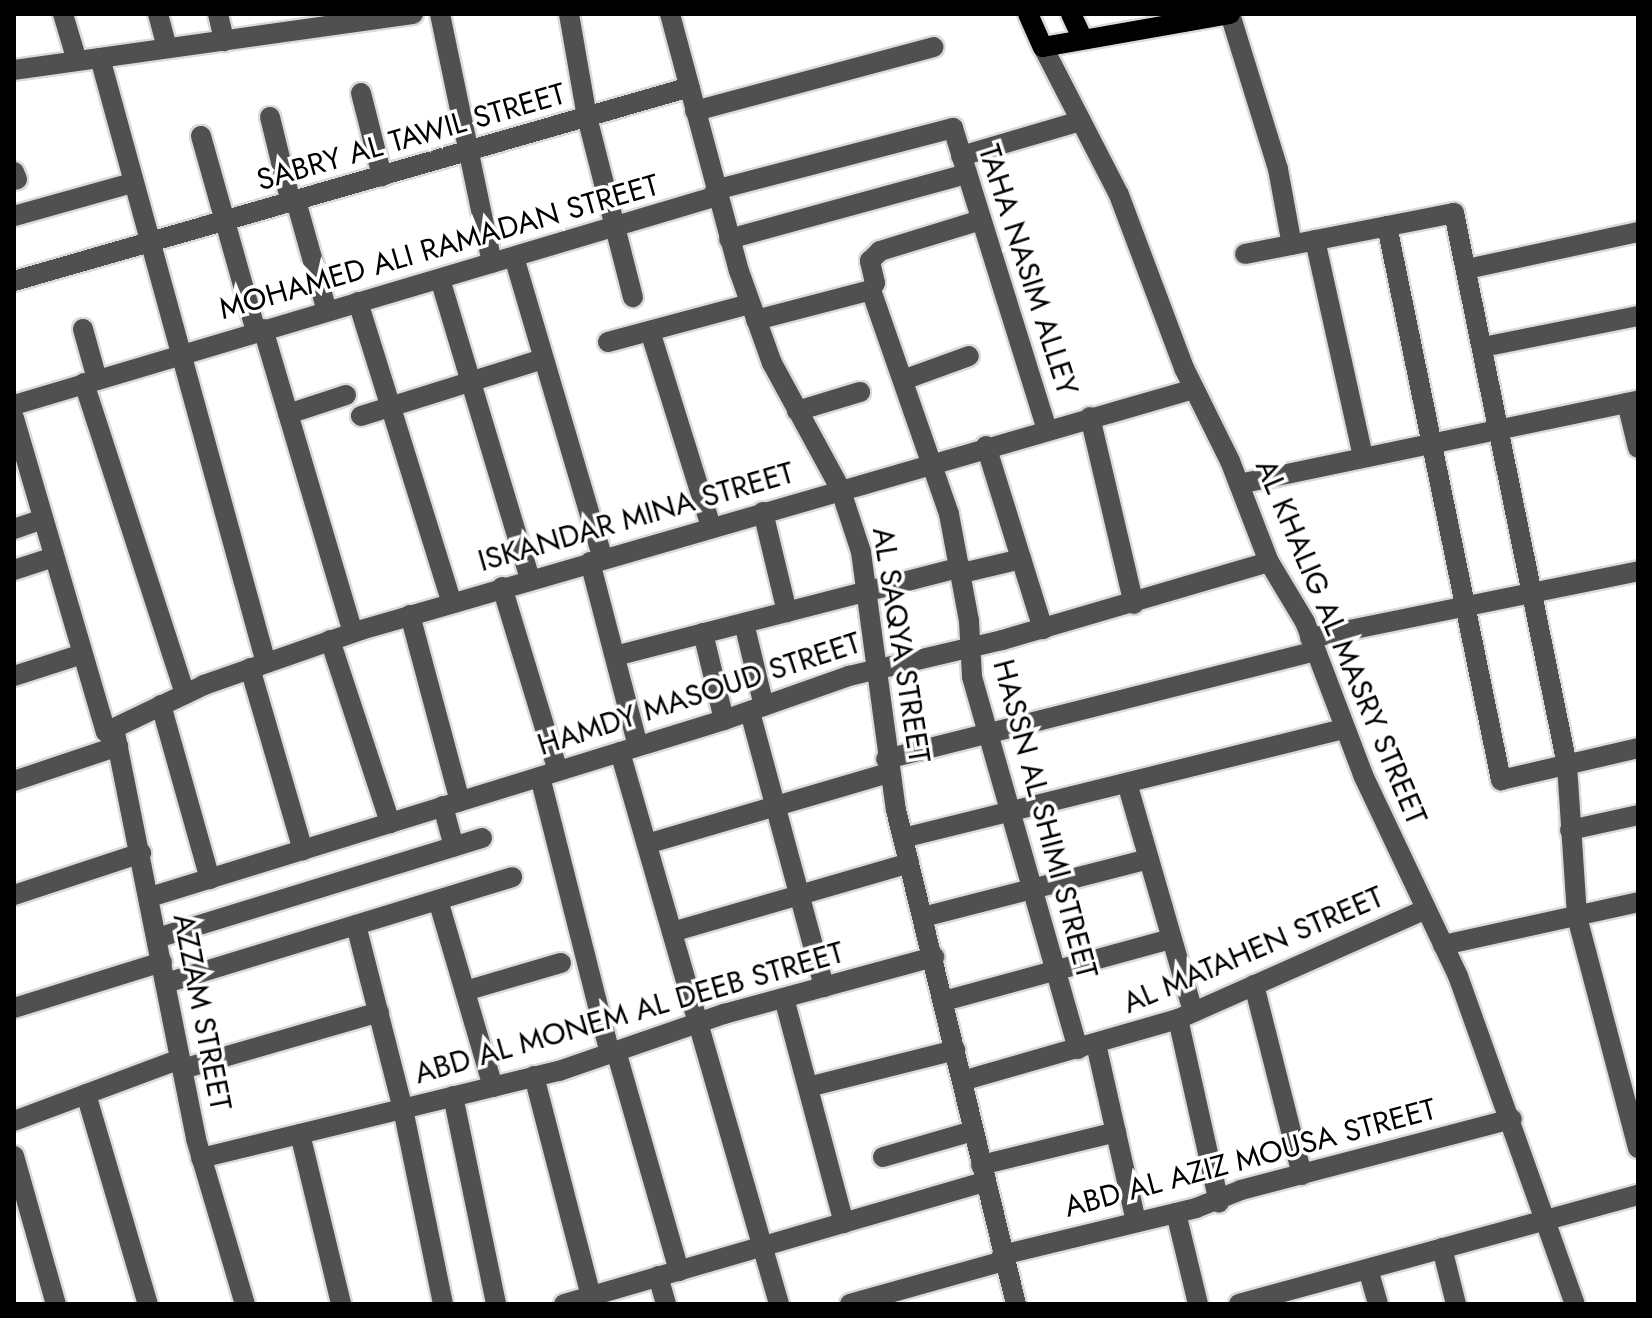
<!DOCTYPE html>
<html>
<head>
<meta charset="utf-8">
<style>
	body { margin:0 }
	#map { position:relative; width:1652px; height:1318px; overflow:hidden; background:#fff; font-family:Jost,sans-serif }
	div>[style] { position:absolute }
	.roads { filter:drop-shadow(2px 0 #dbdbdb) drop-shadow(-2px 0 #dbdbdb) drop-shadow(0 2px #dbdbdb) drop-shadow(0 -2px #dbdbdb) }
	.minor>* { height:20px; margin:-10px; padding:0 10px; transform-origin:10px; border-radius:10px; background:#505050 }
	.major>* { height:20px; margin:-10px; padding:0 10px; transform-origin:10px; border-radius:10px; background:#000 }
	span { translate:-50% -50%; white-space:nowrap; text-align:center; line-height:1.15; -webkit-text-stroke:7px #fff; paint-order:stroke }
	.street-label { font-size:30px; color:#000 }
	.frame { position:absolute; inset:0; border:16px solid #000; pointer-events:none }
</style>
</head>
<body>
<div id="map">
	<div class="roads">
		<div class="minor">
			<i style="left:63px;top:14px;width:49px;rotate:73.4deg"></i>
			<i style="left:158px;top:14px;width:35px;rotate:75deg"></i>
			<i style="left:218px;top:14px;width:28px;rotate:77deg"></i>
			<i style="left:440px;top:14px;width:254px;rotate:78.2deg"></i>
			<i style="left:569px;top:14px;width:105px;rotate:80.1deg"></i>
			<i style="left:587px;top:117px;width:186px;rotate:75.7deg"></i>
			<i style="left:670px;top:14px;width:266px;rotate:75deg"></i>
			<i style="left:739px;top:271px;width:98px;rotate:70.3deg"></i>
			<i style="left:772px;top:363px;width:142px;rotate:61.5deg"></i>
			<i style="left:840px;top:488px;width:67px;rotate:71.8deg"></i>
			<i style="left:861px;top:552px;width:260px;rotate:82.3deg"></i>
			<i style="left:896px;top:810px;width:508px;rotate:76.35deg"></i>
			<i style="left:1230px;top:14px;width:162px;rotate:72.8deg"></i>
			<i style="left:1278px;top:169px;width:77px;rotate:79.6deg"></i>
			<i style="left:1043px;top:47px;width:166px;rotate:62.8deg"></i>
			<i style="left:1119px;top:195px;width:185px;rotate:69.4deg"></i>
			<i style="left:1184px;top:368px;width:104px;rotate:63.7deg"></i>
			<i style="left:1230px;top:461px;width:108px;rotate:68.9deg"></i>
			<i style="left:1269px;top:562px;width:70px;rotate:59deg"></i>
			<i style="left:1305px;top:622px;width:164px;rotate:69.2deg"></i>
			<i style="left:1363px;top:775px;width:222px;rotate:64.7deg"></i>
			<i style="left:1458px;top:976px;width:348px;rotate:70.4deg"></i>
			<i style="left:100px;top:58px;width:627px;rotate:74.66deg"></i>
			<i style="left:14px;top:70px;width:403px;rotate:-8deg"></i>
			<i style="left:361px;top:93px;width:86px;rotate:75.8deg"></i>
			<i style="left:695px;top:111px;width:247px;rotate:-15deg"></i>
			<i style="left:270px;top:117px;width:89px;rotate:76.3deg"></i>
			<i style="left:201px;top:136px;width:204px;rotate:74.3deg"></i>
			<i style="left:961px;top:156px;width:125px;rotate:-16.3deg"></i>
			<i style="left:14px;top:172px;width:8px;rotate:67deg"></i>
			<i style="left:715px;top:190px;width:246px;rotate:-14.6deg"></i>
			<i style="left:953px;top:128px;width:316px;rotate:72.7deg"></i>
			<i style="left:296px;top:201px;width:114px;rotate:74.3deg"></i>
			<i style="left:14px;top:216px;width:123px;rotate:-15.6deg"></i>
			<i style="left:1387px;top:226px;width:566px;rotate:78.37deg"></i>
			<i style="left:1501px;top:780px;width:141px;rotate:-13.1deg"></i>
			<i style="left:729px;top:239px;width:247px;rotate:-15.3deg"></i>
			<i style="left:1315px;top:240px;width:221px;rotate:77.5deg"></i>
			<i style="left:1245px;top:254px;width:213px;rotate:-11.1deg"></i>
			<i style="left:1454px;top:213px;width:563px;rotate:78.43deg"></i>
			<i style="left:1567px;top:765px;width:152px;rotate:86.2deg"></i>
			<i style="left:1577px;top:917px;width:239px;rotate:75.2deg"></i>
			<i style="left:514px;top:257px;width:315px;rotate:73.6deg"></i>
			<i style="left:1467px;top:269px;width:175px;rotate:-12.2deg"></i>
			<i style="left:440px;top:279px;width:313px;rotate:73.3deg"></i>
			<i style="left:14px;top:281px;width:703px;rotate:-16.01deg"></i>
			<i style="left:871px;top:290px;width:237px;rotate:70.8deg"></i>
			<i style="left:949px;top:514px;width:109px;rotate:79.4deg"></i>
			<i style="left:969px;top:621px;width:56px;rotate:86.9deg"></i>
			<i style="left:972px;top:677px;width:387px;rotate:74.1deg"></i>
			<i style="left:871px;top:290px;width:8px;rotate:-60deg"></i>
			<i style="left:875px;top:283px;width:23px;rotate:-103deg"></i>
			<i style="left:870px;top:261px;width:14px;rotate:-45deg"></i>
			<i style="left:880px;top:251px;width:106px;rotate:-17.1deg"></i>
			<i style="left:358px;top:302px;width:313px;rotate:72.7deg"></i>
			<i style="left:756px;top:320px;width:119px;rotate:-14.6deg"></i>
			<i style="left:83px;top:329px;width:52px;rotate:74.4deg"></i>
			<i style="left:263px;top:329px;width:316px;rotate:73.5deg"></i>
			<i style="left:650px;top:331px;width:205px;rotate:72.7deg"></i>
			<i style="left:608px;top:342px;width:147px;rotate:-15deg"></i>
			<i style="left:1483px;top:347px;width:158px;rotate:-11.3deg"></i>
			<i style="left:903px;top:380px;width:70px;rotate:-20deg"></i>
			<i style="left:84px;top:383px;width:327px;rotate:72deg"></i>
			<i style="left:1627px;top:403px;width:46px;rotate:76.3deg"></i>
			<i style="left:14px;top:405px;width:733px;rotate:-16.56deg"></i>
			<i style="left:797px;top:411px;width:66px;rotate:-16.8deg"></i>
			<i style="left:288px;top:414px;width:61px;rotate:-18.1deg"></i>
			<i style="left:361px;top:416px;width:191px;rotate:-17.4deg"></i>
			<i style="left:1090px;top:417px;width:192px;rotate:76.8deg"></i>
			<i style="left:14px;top:418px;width:327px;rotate:73.7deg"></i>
			<i style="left:106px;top:732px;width:109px;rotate:-25.6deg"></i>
			<i style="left:204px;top:685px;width:166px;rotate:-19.3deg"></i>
			<i style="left:361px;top:630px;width:867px;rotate:-16.14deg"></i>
			<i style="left:986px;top:446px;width:192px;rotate:72.7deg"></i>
			<i style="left:1239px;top:484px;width:408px;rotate:-11.8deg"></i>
			<i style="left:763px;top:512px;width:103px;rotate:76.5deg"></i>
			<i style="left:14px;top:529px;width:31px;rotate:-19deg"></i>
			<i style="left:590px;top:562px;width:190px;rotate:75.4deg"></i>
			<i style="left:14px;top:570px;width:42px;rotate:-18deg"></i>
			<i style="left:962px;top:573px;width:61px;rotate:-13.3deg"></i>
			<i style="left:502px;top:587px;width:192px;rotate:73.1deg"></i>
			<i style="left:410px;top:615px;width:193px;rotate:75deg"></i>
			<i style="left:744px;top:623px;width:85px;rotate:76.5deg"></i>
			<i style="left:703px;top:633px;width:89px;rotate:76.4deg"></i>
			<i style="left:1310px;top:638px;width:335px;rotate:-11.5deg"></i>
			<i style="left:330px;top:640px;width:193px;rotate:71.8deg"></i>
			<i style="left:615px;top:656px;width:357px;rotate:-14.4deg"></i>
			<i style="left:250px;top:668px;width:190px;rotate:73.8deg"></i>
			<i style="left:14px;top:676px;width:71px;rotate:-17.9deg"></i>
			<i style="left:161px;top:705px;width:181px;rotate:74.3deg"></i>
			<i style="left:750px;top:712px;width:285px;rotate:74.9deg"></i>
			<i style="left:114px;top:728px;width:419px;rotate:78.7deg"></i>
			<i style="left:196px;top:1139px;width:172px;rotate:73.5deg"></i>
			<i style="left:620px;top:752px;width:574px;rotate:73.93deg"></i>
			<i style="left:886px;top:759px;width:442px;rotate:-14.1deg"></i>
			<i style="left:540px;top:777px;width:285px;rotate:75.8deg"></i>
			<i style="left:14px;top:781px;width:110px;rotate:-18.6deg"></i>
			<i style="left:1127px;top:783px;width:238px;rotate:73.9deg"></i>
			<i style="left:443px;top:806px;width:42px;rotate:75deg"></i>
			<i style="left:1570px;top:830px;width:70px;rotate:-12.4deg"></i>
			<i style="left:903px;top:838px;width:455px;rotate:-13.9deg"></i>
			<i style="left:647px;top:844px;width:252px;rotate:-16.4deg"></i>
			<i style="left:14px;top:895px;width:134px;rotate:-18.3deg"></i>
			<i style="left:150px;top:897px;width:601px;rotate:-17.14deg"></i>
			<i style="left:724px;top:720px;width:133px;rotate:-19.4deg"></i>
			<i style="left:849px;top:676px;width:157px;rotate:-13.2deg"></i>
			<i style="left:1002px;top:640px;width:278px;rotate:-16.3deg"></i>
			<i style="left:438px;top:900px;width:195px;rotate:73.6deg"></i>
			<i style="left:923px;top:917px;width:233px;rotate:-14.4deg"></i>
			<i style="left:356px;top:925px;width:190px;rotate:75.7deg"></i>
			<i style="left:403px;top:1109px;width:199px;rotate:78.4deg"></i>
			<i style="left:672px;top:932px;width:247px;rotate:-16.2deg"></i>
			<i style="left:157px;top:938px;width:340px;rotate:-17.1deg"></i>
			<i style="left:1443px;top:945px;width:200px;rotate:-12.4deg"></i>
			<i style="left:166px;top:983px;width:362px;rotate:-17deg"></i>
			<i style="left:1254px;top:985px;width:196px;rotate:75.8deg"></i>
			<i style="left:465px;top:991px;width:100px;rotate:-16.3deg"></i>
			<i style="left:784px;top:998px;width:233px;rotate:75.1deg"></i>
			<i style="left:944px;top:1001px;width:235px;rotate:-15.3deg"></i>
			<i style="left:14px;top:1008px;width:155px;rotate:-17.3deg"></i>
			<i style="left:1178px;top:1019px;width:188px;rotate:77.4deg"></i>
			<i style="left:1096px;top:1044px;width:181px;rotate:77.3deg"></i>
			<i style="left:616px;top:1051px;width:229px;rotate:74deg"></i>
			<i style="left:182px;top:1069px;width:205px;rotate:-16.1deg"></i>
			<i style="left:534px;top:1076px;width:227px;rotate:75.5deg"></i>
			<i style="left:962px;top:1081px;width:225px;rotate:-16deg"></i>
			<i style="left:1178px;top:1019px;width:271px;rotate:-23.9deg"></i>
			<i style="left:808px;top:1087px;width:152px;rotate:-14.1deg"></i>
			<i style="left:86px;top:1094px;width:219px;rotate:73.6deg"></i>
			<i style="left:453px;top:1096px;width:212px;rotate:78.3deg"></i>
			<i style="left:14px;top:1121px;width:177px;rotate:-20.5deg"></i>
			<i style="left:300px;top:1134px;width:175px;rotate:76.4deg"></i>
			<i style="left:14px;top:1156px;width:154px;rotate:74.2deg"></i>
			<i style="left:883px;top:1157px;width:94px;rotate:-16.1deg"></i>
			<i style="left:201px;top:1158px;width:368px;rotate:-13.7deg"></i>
			<i style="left:559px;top:1071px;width:175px;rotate:-19.1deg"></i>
			<i style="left:724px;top:1014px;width:218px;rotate:-15.2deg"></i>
			<i style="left:981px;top:1165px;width:139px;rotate:-13.7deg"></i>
			<i style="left:1176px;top:1213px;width:94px;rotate:76.4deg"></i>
			<i style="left:1442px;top:1248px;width:58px;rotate:76deg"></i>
			<i style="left:1002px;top:1255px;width:200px;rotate:-13.6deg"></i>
			<i style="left:1196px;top:1208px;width:48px;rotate:-21.8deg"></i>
			<i style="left:1241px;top:1190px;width:280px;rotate:-14.7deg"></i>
			<i style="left:1368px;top:1269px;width:36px;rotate:74deg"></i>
			<i style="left:658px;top:1276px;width:29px;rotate:74deg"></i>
			<i style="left:564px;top:1304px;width:437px;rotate:-16.2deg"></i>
			<i style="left:850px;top:1304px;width:160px;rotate:-15.6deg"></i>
			<i style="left:1239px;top:1304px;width:414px;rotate:-15.3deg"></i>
		</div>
		<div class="major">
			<i style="left:1028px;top:14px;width:36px;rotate:66deg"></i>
			<i style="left:1043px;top:47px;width:190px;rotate:-10deg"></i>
			<i style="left:1071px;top:14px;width:26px;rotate:65deg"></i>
		</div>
	</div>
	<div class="street-label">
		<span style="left:411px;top:137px;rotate:-16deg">SABRY AL TAWIL STREET</span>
		<span style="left:439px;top:247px;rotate:-16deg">MOHAMED ALI RAMADAN STREET</span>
		<span style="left:1028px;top:270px;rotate:72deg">TAHA NASIM ALLEY</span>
		<span style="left:636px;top:517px;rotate:-16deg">ISKANDAR MINA STREET</span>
		<span style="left:1341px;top:642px;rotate:67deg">AL KHALIG AL MASRY STREET</span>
		<span style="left:901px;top:645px;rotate:81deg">AL SAQYA STREET</span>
		<span style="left:699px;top:694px;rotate:-18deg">HAMDY MASOUD STREET</span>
		<span style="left:1045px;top:819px;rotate:75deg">HASSN AL SHIMI STREET</span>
		<span style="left:1253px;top:950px;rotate:-23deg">AL MATAHEN STREET</span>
		<span style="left:202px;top:1012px;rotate:79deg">AZZAM STREET</span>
		<span style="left:629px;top:1013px;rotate:-16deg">ABD AL MONEM AL DEEB STREET</span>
		<span style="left:1250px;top:1158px;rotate:-15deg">ABD AL AZIZ MOUSA STREET</span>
	</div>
	<div class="frame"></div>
</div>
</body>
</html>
